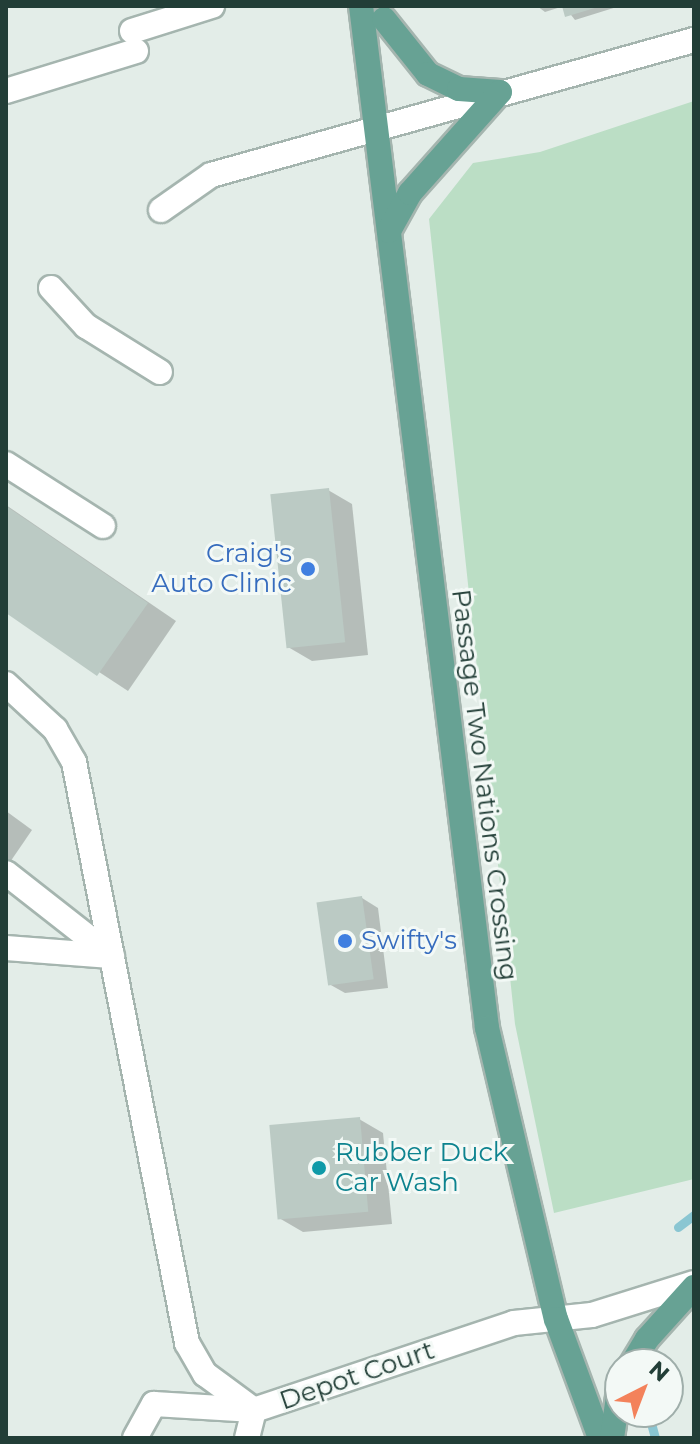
<!DOCTYPE html>
<html>
<head>
<meta charset="utf-8">
<style>
	body { margin:0 }
	#map { position:relative; width:700px; height:1444px; overflow:hidden; background:#e3ede8; font-family:Montserrat,sans-serif }
	div>[style] { position:absolute }
	.green>* { inset:0; background:#bbdec5 }
	.shadow>* { inset:0; background:#0003 }
	.stream>* { height:9px; margin:-4.5px; padding:0 4.5px; transform-origin:4.5px; border-radius:4.5px; background:#8ac6d2 }
	.building>* { inset:0; background:#bbcac4; transform-origin:0 0 }
	.roads { filter:drop-shadow(2px 0 #a5b5af) drop-shadow(-2px 0 #a5b5af) drop-shadow(0 2px #a5b5af) drop-shadow(0 -2px #a5b5af) }
	.minor>* { height:24px; margin:-12px; padding:0 12px; transform-origin:12px; border-radius:12px; background:#fff }
	.major>* { height:24px; margin:-12px; padding:0 12px; transform-origin:12px; border-radius:12px; background:#67a294 }
	.dots>* { width:22px; height:22px; translate:-50% -50%; box-sizing:border-box; border:4px solid #f3f9f6; border-radius:50% }
	span { translate:-50% -50%; white-space:nowrap; text-align:center; line-height:1.15; -webkit-text-stroke:6px #f3f9f6; paint-order:stroke }
	.shop-label { font-size:26px; color:#366cbe }
	.right { translate:-100% -50%; text-align:right }
	.left { translate:0 -50%; text-align:left }
	.street-label { font-size:26px; color:#223e37 }
	.culture-label { font-size:26px; color:#0d838f }
	.frame { position:absolute; inset:0; border:8px solid #223e37; pointer-events:none }
	.north { position:absolute; left:604px; top:1348px; width:80px; height:80px; box-sizing:border-box; background:#f3f9f6; border:2px solid #9faeaa; border-radius:50%; rotate:42deg; font-size:22px; font-weight:700; line-height:32px; text-align:center; color:#223e37 }
	.north::after { content:''; display:block; margin:auto; width:28px; height:36px; background:#f3825b; clip-path:polygon(50% 0,100% 100%,50% 72%,0 100%) }
</style>
</head>
<body>
<div id="map">
	<div class="green">
		<i style="clip-path:polygon(694px 101px,694px 1179px,554px 1213px,515px 1024px,429px 219px,473px 163px,540px 152px)"></i>
	</div>
	<div class="shadow">
		<i style="clip-path:polygon(537px 6px,620px 6px,575px 20px,564px 6px,545px 12px)"></i>
		<i style="clip-path:polygon(328px 490px,352px 504px,368px 655px,312px 661px,288px 647px)"></i>
		<i style="clip-path:polygon(6px 505px,176px 621px,128px 691px,6px 611px)"></i>
		<i style="clip-path:polygon(6px 811px,32px 830px,6px 868px)"></i>
		<i style="clip-path:polygon(362px 898px,378px 908px,388px 988px,345px 993px,329px 984px)"></i>
		<i style="clip-path:polygon(359px 1119px,383px 1133px,392px 1224px,303px 1232px,279px 1218px)"></i>
	</div>
	<div class="stream">
		<i style="left:678px;top:1227px;width:20px;rotate:-37deg"></i>
		<i style="left:651px;top:1423px;width:16px;rotate:75deg"></i>
	</div>
	<div class="building">
		<i style="clip-path:polygon(562px 6px,598px 6px,598px 7px,565px 17px)"></i>
		<i style="left:329px;top:488px;width:155px;height:59px;rotate:84deg"></i>
		<i style="clip-path:polygon(6px 506px,148px 603px,97px 676px,6px 613px)"></i>
		<i style="left:362px;top:896px;width:84px;height:46px;rotate:82deg"></i>
		<i style="left:360px;top:1117px;width:95px;height:91px;rotate:85deg"></i>
	</div>
	<div class="roads">
		<div class="minor">
			<i style="left:132px;top:31px;width:84px;rotate:-17.4deg"></i>
			<i style="left:6px;top:91px;width:136px;rotate:-17.1deg"></i>
			<i style="left:161px;top:210px;width:61px;rotate:-35deg"></i>
			<i style="left:211px;top:175px;width:502px;rotate:-15.62deg"></i>
			<i style="left:51px;top:288px;width:52px;rotate:47.4deg"></i>
			<i style="left:86px;top:326px;width:87px;rotate:31.9deg"></i>
			<i style="left:6px;top:464px;width:115px;rotate:32.6deg"></i>
			<i style="left:6px;top:684px;width:67px;rotate:42.6deg"></i>
			<i style="left:55px;top:729px;width:38px;rotate:60deg"></i>
			<i style="left:74px;top:762px;width:592px;rotate:78.99deg"></i>
			<i style="left:187px;top:1343px;width:36px;rotate:60deg"></i>
			<i style="left:205px;top:1374px;width:61px;rotate:36.3deg"></i>
			<i style="left:254px;top:1410px;width:29px;rotate:104deg"></i>
			<i style="left:6px;top:873px;width:135px;rotate:38.1deg"></i>
			<i style="left:6px;top:948px;width:105px;rotate:4.4deg"></i>
			<i style="left:135px;top:1438px;width:39px;rotate:-61deg"></i>
			<i style="left:154px;top:1404px;width:100px;rotate:3.4deg"></i>
			<i style="left:254px;top:1410px;width:274px;rotate:-18.5deg"></i>
			<i style="left:514px;top:1323px;width:78px;rotate:-5.9deg"></i>
			<i style="left:592px;top:1315px;width:107px;rotate:-17.4deg"></i>
		</div>
		<div class="major">
			<i style="left:361px;top:6px;width:1030px;rotate:82.97deg"></i>
			<i style="left:487px;top:1028px;width:299px;rotate:76.7deg"></i>
			<i style="left:556px;top:1319px;width:127px;rotate:69.7deg"></i>
			<i style="left:384px;top:19px;width:70px;rotate:51.3deg"></i>
			<i style="left:428px;top:74px;width:34px;rotate:26deg"></i>
			<i style="left:459px;top:89px;width:41px;rotate:4.2deg"></i>
			<i style="left:389px;top:231px;width:43px;rotate:-61.1deg"></i>
			<i style="left:410px;top:193px;width:135px;rotate:-48.3deg"></i>
			<i style="left:632px;top:1364px;width:29px;rotate:-59deg"></i>
			<i style="left:647px;top:1339px;width:70px;rotate:-47.9deg"></i>
			<i style="left:612px;top:1438px;width:56px;rotate:-81.7deg"></i>
		</div>
	</div>
	<div class="dots">
		<i style="left:308px;top:569px;background:#3f7fe0"></i>
		<i style="left:345px;top:941px;background:#3f7fe0"></i>
		<i style="left:319px;top:1168px;background:#0f9aa8"></i>
	</div>
	<div class="shop-label">
		<span class="right" style="left:292px;top:569px">Craig's<br>Auto Clinic</span>
		<span class="left" style="left:361px;top:941px">Swifty's</span>
	</div>
	<div class="street-label">
		<span style="left:484px;top:785px;rotate:83deg">Passage Two Nations Crossing</span>
		<span style="left:357px;top:1376px;rotate:-19deg">Depot Court</span>
	</div>
	<div class="culture-label">
		<span class="left" style="left:335px;top:1168px">Rubber Duck<br>Car Wash</span>
	</div>
	<div class="frame"></div>
	<div class="north">N</div>
</div>
</body>
</html>
